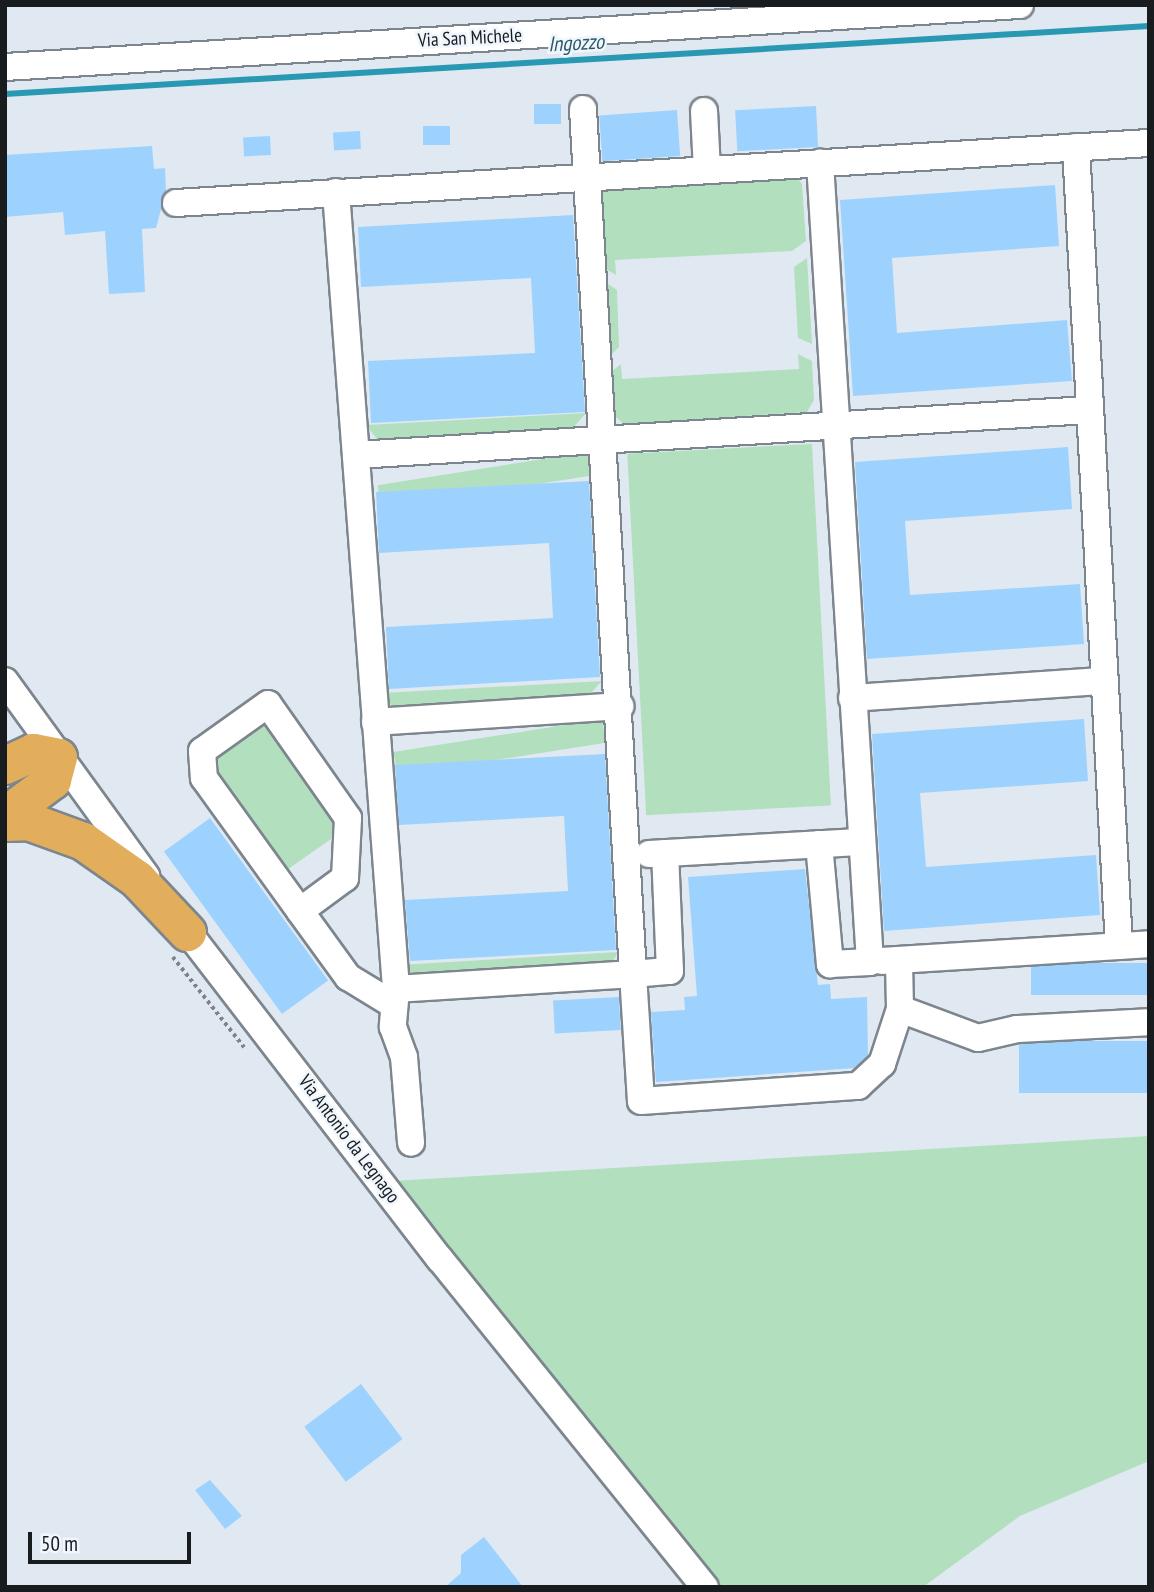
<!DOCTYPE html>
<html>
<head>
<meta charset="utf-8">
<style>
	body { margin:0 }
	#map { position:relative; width:1154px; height:1592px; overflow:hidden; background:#e0e9f2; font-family:"PT Sans Narrow",sans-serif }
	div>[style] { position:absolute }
	.green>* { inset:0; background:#b2e0be; transform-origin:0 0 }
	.stream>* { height:6px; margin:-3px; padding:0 3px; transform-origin:3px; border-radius:3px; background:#2898b3 }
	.building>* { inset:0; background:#9ed2fe; transform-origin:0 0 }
	.path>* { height:3.5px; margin-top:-1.75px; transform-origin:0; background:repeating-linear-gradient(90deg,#7d8389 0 3.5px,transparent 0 7px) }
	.roads { filter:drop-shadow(2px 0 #7d858d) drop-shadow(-2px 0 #7d858d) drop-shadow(0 2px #7d858d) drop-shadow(0 -2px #7d858d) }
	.minor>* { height:26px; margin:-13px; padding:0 13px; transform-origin:13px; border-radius:13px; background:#fff }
	.highway>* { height:37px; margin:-18.5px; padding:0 18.5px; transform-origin:18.5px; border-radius:18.5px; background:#e2ae5c }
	span { translate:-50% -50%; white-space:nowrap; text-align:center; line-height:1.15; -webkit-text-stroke:5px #eff6fd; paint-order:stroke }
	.street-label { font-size:19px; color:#191c1f }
	.water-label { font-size:21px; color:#2c5965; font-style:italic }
	.frame { position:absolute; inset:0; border:7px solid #191c1f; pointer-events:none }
	.scale { position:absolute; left:28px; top:1532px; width:163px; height:32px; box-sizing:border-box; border:4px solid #191c1f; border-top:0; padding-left:9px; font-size:21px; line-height:24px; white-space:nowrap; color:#191c1f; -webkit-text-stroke:5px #eff6fd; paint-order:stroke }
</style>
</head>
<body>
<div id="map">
	<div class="green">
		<i style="clip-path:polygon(795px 175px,802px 184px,806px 241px,792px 251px,615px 260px,616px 275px,604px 268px,602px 189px)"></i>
		<i style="clip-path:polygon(807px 258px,812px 344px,798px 338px,794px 267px)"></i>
		<i style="clip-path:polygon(605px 282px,617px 290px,619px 347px,609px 357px)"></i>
		<i style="clip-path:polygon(798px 354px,812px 361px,814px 400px,807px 412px,624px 424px,611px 413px,610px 373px,621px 364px,622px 379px,799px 369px)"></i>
		<i style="clip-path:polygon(586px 413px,572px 429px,377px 439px,366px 425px)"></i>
		<i style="left:812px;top:444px;width:362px;height:185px;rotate:87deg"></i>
		<i style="left:587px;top:452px;width:24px;height:212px;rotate:81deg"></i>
		<i style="clip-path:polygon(602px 681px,588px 696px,392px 706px,382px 693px)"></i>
		<i style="left:602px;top:719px;width:24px;height:211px;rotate:81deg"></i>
		<i style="left:267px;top:724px;width:131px;height:68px;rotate:55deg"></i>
		<i style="clip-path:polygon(618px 952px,611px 965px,409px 978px,398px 965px)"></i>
		<i style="clip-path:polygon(1149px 1136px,1149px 1461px,1020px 1516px,923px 1587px,714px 1587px,393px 1181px)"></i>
	</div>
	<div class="stream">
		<i style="left:5px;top:94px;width:1146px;rotate:-3.4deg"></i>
	</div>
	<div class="building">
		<i style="left:561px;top:104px;width:20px;height:27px;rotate:90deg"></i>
		<i style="left:816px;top:106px;width:41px;height:81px;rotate:87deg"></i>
		<i style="left:677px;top:110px;width:46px;height:78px;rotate:86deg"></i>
		<i style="left:450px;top:126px;width:19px;height:27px;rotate:90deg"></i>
		<i style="left:360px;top:131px;width:18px;height:27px;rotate:87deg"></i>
		<i style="left:270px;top:136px;width:19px;height:27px;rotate:87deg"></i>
		<i style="clip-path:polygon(152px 146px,154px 169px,165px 168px,166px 191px,156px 228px,142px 229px,145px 292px,109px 294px,105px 231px,65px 235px,63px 212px,5px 217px,5px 155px)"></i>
		<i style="clip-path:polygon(1055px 185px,1059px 246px,892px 258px,897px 333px,1067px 320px,1072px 381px,853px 396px,840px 200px)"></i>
		<i style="clip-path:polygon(573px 215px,585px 412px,371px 423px,368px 361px,535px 353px,531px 278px,361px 287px,358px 227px)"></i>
		<i style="clip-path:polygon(1068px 447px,1072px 509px,905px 521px,910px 595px,1080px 584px,1084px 644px,867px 659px,855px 462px)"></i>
		<i style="clip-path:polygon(589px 481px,600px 677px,389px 689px,386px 627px,553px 618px,549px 543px,379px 553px,376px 492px)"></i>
		<i style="clip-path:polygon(1084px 719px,1088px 781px,920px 793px,926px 867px,1096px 855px,1100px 915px,884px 931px,872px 734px)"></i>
		<i style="clip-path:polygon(605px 754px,616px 950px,410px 961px,405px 900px,568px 891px,564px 816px,399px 825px,395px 765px)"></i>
		<i style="left:210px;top:818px;width:201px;height:57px;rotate:54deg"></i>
		<i style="clip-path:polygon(805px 869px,818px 985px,830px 984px,831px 999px,867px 997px,868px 1055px,855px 1068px,656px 1082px,651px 1012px,685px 1010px,684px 997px,697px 996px,688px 877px)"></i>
		<i style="left:1149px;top:963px;width:32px;height:118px;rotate:90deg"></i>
		<i style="left:619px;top:997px;width:33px;height:66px;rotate:87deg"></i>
		<i style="left:1149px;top:1041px;width:52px;height:130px;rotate:90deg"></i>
		<i style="left:361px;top:1384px;width:69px;height:71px;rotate:53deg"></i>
		<i style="clip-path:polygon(210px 1480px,242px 1516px,225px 1529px,195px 1490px)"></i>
		<i style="clip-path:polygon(484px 1537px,523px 1587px,445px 1587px,461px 1573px,461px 1555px)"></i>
	</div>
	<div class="path">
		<i style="left:173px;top:957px;width:115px;rotate:51.7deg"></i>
	</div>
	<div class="roads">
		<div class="minor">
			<i style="left:5px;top:67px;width:1017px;rotate:-3.5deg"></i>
			<i style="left:583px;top:109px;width:866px;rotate:86.69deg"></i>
			<i style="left:633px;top:974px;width:37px;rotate:-5deg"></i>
			<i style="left:670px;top:971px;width:118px;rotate:-92.4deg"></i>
			<i style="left:704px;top:111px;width:59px;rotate:87.1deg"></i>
			<i style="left:1076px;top:147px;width:800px;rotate:86.92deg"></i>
			<i style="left:336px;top:192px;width:799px;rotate:85.69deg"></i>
			<i style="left:396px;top:989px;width:38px;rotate:95deg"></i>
			<i style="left:393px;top:1027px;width:32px;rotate:70deg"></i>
			<i style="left:404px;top:1057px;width:86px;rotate:85.3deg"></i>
			<i style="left:176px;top:203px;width:975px;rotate:-3.53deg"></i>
			<i style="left:356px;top:455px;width:733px;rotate:-3.52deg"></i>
			<i style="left:5px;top:681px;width:241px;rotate:54.1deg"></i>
			<i style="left:852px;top:698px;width:251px;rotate:-3.9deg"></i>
			<i style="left:375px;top:722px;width:246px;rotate:-3.7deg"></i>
			<i style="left:819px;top:844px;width:121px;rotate:84.8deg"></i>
			<i style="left:830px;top:964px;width:40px;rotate:-2.9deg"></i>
			<i style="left:870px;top:962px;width:801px;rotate:-93.58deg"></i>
			<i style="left:649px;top:854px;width:210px;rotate:-3.3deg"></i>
			<i style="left:300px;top:911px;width:56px;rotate:-36.3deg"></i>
			<i style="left:345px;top:878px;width:60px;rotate:-87.1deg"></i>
			<i style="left:348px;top:818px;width:139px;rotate:-125.1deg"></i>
			<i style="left:268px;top:704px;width:81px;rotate:144.5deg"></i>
			<i style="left:202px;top:751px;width:27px;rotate:86deg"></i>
			<i style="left:204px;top:778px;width:164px;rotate:54.2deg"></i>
			<i style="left:300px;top:911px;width:82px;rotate:54deg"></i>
			<i style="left:348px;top:977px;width:54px;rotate:31.3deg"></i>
			<i style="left:177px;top:918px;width:431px;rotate:52.4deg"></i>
			<i style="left:440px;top:1259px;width:422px;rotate:51.1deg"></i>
			<i style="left:882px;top:961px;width:268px;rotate:-3.6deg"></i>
			<i style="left:396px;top:989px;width:237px;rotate:-3.6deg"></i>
			<i style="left:633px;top:974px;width:127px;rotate:86.4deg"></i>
			<i style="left:641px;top:1101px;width:218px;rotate:-4deg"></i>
			<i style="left:858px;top:1086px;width:33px;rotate:-43deg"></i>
			<i style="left:882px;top:1064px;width:58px;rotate:-71.9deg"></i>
			<i style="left:900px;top:1009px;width:49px;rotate:-91.2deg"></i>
			<i style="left:900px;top:1009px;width:83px;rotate:20.4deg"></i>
			<i style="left:978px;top:1038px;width:40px;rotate:-13deg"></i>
			<i style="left:1017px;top:1029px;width:132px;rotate:-3deg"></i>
		</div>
		<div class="highway">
			<i style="left:5px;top:765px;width:31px;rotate:-25deg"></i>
			<i style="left:33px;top:752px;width:25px;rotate:11deg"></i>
			<i style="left:58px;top:757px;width:24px;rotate:105deg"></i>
			<i style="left:52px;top:780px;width:59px;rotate:143.3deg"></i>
			<i style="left:5px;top:822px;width:23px;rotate:-2deg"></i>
			<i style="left:28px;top:821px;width:59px;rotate:20deg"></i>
			<i style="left:83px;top:841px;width:66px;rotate:35.1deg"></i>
			<i style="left:137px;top:879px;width:73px;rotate:46.7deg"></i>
		</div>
	</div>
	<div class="street-label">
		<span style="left:470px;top:38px;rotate:-3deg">Via San Michele</span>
		<span style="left:349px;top:1139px;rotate:53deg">Via Antonio da Legnago</span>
	</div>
	<div class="water-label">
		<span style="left:576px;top:43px;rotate:-3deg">Ingozzo</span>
	</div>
	<div class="frame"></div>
	<div class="scale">50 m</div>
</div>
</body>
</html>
